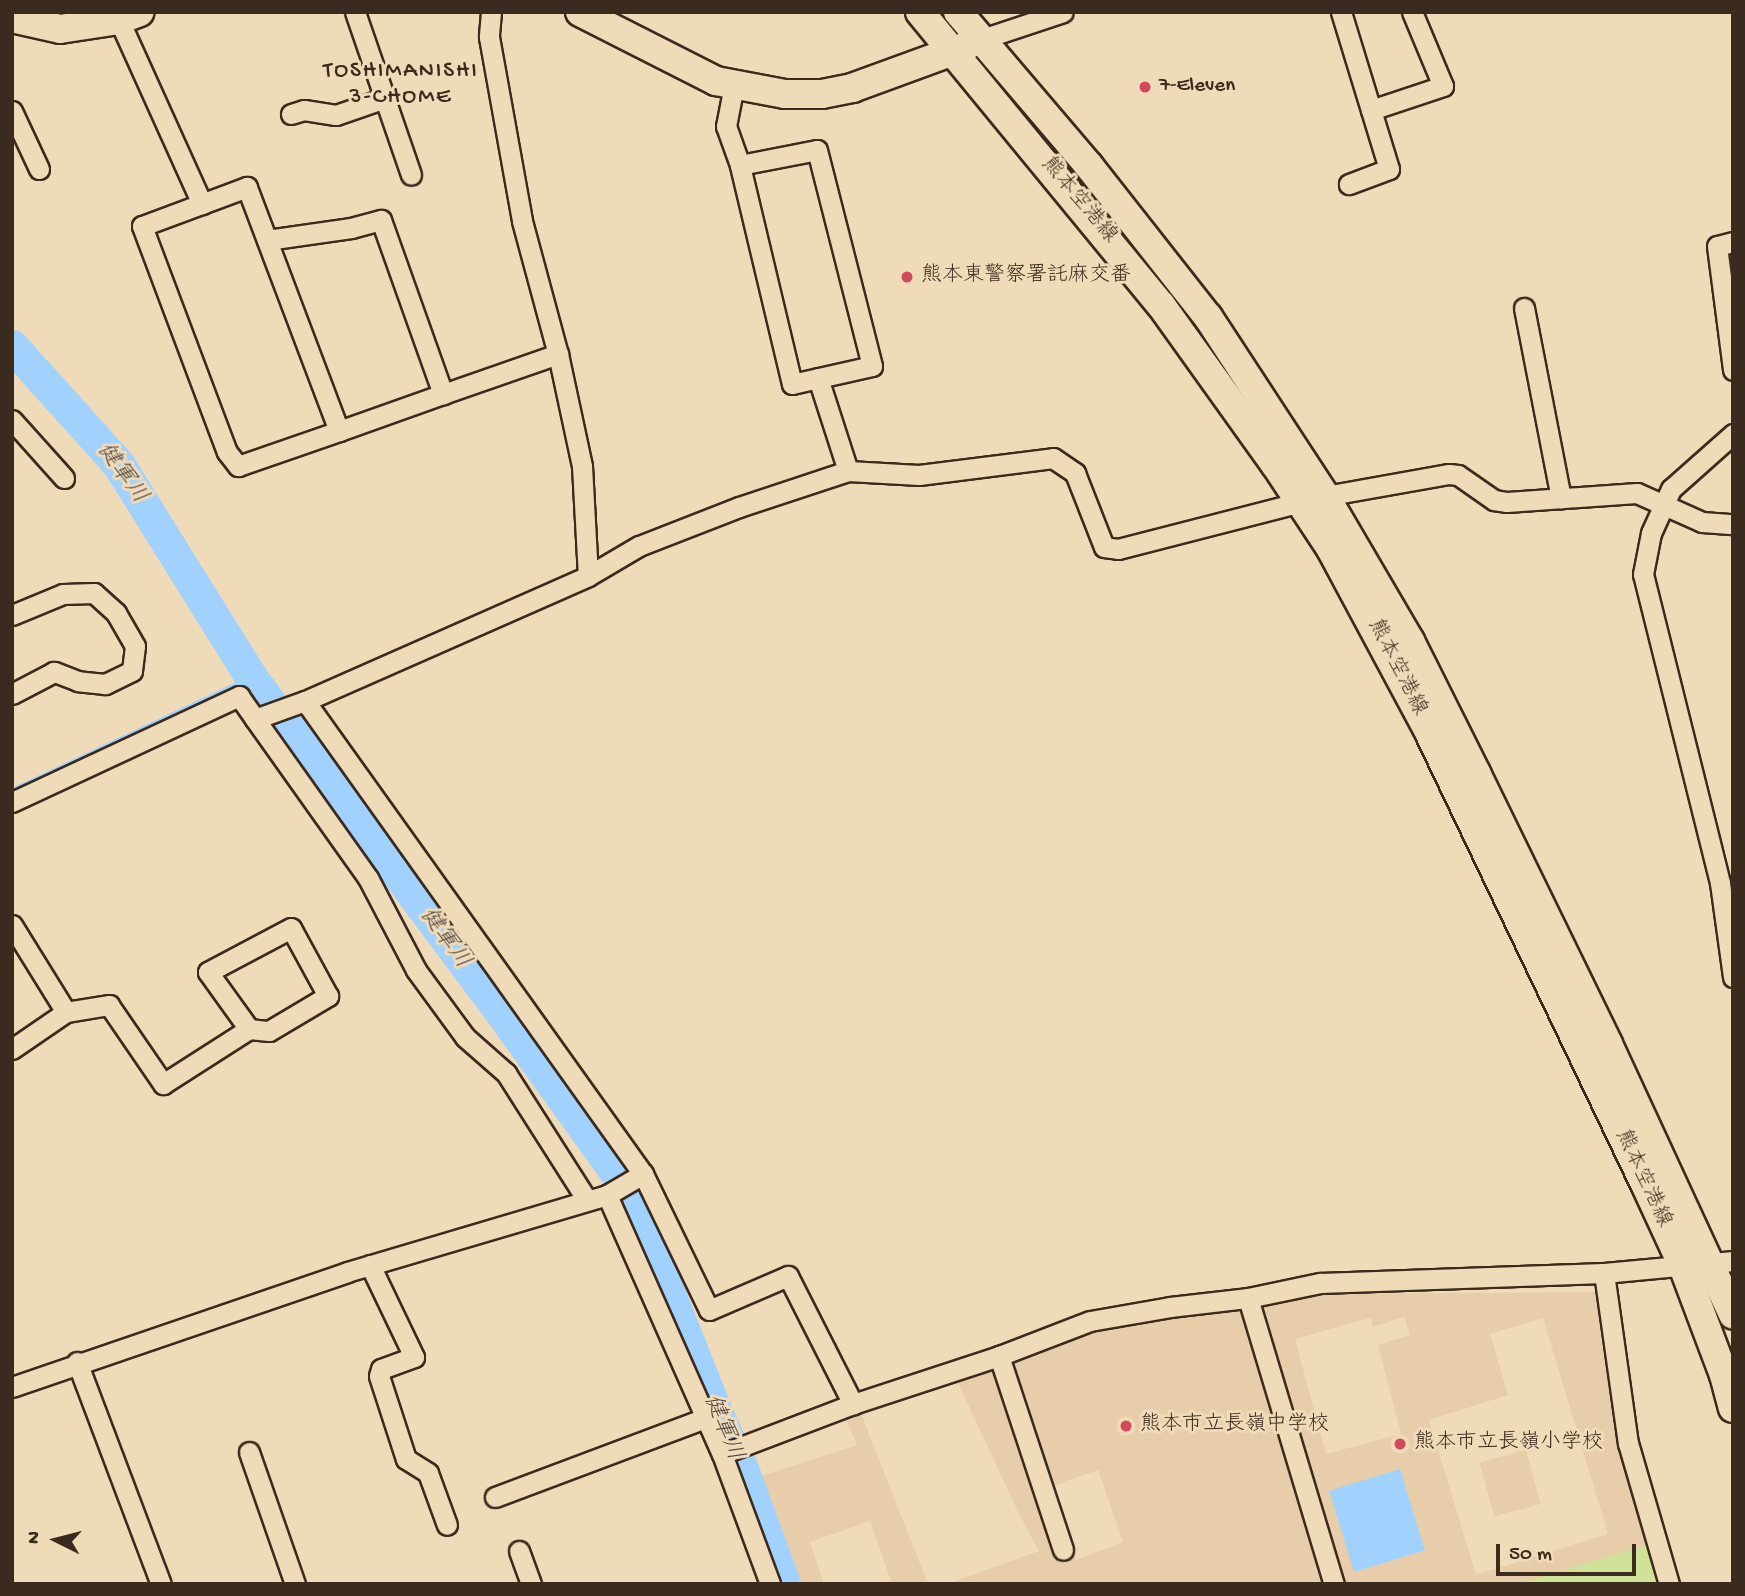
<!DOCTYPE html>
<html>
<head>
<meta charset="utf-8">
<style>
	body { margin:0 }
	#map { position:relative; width:1745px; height:1596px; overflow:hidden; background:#f0dbb9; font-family:"Gochi Hand","Klee One",sans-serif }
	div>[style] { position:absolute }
	.built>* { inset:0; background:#e8cdab; transform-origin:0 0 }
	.green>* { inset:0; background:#cee397 }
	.water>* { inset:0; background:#a0d2fd; transform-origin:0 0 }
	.stream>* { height:5px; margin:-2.5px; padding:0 2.5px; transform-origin:2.5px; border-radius:2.5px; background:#a0d2fd }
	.river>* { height:33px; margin:-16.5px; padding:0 16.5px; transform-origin:16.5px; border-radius:16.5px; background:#a0d2fd }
	.roads { filter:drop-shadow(2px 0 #3b2a1e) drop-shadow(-2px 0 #3b2a1e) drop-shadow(0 2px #3b2a1e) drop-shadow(0 -2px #3b2a1e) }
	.street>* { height:19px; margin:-9.5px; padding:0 9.5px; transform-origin:9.5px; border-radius:9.5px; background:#f0dbb9 }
	.secondary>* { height:28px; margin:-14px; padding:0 14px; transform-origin:14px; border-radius:14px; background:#f0dbb9 }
	.dots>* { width:19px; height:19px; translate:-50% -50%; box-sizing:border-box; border:4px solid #f0dbb9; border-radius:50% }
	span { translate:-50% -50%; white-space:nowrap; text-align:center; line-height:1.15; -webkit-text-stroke:6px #f0dbb9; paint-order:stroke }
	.poi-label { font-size:21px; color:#3b2a1e }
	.left { translate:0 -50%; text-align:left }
	.street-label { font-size:21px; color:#3b2a1e }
	.neighbourhood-label { font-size:23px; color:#3b2a1e; letter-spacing:2px }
	.water-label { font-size:23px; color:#4a433f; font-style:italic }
	.frame { position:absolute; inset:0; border:14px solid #3b2a1e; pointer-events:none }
	.north { position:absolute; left:21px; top:1505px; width:70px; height:70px; -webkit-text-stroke:5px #f0dbb9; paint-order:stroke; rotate:276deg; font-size:19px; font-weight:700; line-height:28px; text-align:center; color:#3b2a1e }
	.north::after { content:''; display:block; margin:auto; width:24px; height:32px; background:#3b2a1e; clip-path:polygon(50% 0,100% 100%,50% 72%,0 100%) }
	.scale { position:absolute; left:1496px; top:1544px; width:140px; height:32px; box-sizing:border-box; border:4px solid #3b2a1e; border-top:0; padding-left:9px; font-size:21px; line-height:24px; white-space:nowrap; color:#3b2a1e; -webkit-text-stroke:5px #f0dbb9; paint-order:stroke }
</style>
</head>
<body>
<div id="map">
	<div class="built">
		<i style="clip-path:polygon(evenodd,1597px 1292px,1660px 1584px,1346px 1584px,1261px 1302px,1316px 1294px,1597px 1292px,1404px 1317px,1410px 1335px,1378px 1345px,1401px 1434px,1326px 1454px,1295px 1339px,1370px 1318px,1373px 1327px,1404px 1317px,1597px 1292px,1543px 1318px,1608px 1534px,1476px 1575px,1429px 1420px,1508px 1395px,1490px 1334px,1543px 1318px)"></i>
		<i style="clip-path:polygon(evenodd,1239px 1308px,1322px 1584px,947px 1584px,1039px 1551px,1019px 1514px,958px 1383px,971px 1371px,1102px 1328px,1239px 1308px,1098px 1470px,1123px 1542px,1076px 1560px,1050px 1487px,1098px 1470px)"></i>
		<i style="clip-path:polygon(860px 1411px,928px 1584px,892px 1584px,870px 1521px,810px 1542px,824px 1584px,795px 1584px,758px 1477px,857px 1445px,844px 1415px)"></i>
		<i style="left:1526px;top:1450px;width:56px;height:48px;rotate:75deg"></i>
	</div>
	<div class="green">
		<i style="clip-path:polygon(1073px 165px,1194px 317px,1233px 384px,1115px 230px)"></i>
		<i style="clip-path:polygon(1650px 1544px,1660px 1584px,1518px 1584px)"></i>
	</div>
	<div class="water">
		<i style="left:1400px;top:1469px;width:85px;height:74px;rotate:73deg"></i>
	</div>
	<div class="stream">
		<i style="left:12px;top:790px;width:264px;rotate:-25.3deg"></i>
	</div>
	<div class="river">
		<i style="left:12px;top:346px;width:160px;rotate:48deg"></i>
		<i style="left:119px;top:465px;width:250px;rotate:58.1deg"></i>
		<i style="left:251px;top:677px;width:434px;rotate:53.3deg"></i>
		<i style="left:510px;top:1025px;width:201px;rotate:54.3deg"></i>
		<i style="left:627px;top:1188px;width:236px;rotate:68.3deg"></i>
		<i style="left:714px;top:1407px;width:68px;rotate:65.7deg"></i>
		<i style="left:742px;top:1469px;width:122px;rotate:69.9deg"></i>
	</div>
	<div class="roads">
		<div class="street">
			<i style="left:355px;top:12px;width:172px;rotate:71deg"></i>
			<i style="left:491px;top:12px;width:25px;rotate:95deg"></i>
			<i style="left:489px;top:37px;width:187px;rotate:79.8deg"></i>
			<i style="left:522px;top:221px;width:138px;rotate:74.9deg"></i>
			<i style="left:558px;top:354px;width:115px;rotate:77.9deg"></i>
			<i style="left:582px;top:466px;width:110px;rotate:86.9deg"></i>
			<i style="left:1341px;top:12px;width:164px;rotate:73deg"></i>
			<i style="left:1389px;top:169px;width:43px;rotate:159.4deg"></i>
			<i style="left:119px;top:20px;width:202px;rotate:65.7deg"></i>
			<i style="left:982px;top:39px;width:85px;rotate:-18.4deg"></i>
			<i style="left:734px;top:85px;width:42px;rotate:101deg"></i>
			<i style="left:726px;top:126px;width:41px;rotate:70.3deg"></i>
			<i style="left:740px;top:165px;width:78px;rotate:-11deg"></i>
			<i style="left:817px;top:150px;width:223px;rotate:75.7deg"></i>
			<i style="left:872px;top:366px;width:82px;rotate:167.3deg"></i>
			<i style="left:792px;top:384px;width:225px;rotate:-103.4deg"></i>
			<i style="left:1371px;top:110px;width:76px;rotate:-18.4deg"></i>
			<i style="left:1443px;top:86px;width:80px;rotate:-112.7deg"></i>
			<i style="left:12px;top:111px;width:64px;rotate:65deg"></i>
			<i style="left:291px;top:114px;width:14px;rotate:-17deg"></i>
			<i style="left:304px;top:110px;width:32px;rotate:9deg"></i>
			<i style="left:336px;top:115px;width:52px;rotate:-19.1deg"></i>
			<i style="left:267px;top:240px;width:85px;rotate:-8.1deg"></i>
			<i style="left:351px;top:228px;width:31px;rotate:-15deg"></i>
			<i style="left:381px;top:220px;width:185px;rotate:70.4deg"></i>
			<i style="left:1733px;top:242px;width:16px;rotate:166deg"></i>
			<i style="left:1717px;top:246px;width:125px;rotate:82.6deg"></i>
			<i style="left:1524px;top:308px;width:194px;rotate:79deg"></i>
			<i style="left:818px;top:378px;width:98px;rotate:72.1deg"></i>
			<i style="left:12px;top:420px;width:78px;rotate:48.1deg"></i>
			<i style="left:339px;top:431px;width:261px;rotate:-110.7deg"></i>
			<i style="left:247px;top:187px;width:112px;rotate:159.6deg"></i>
			<i style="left:142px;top:226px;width:241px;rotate:69.4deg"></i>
			<i style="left:227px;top:452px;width:18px;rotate:52deg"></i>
			<i style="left:238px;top:466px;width:107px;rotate:-19.1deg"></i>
			<i style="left:339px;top:431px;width:110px;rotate:-19.6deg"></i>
			<i style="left:443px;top:394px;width:122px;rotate:-19.2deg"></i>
			<i style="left:1733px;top:434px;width:83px;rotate:138.4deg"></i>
			<i style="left:1671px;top:489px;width:48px;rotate:114.4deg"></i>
			<i style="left:1651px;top:533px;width:42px;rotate:101deg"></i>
			<i style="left:1643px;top:574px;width:318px;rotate:76deg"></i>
			<i style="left:1720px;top:883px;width:95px;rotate:82.1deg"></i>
			<i style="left:12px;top:615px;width:55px;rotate:-22.4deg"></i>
			<i style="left:63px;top:594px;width:31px;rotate:-2deg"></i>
			<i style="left:94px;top:593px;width:30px;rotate:42deg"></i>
			<i style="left:116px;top:613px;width:38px;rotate:60deg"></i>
			<i style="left:135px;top:646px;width:25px;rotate:97deg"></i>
			<i style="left:132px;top:671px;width:30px;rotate:154deg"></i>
			<i style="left:105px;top:684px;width:27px;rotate:-174deg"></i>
			<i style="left:78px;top:681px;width:26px;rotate:-159deg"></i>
			<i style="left:54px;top:672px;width:47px;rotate:152.4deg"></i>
			<i style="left:305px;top:701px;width:581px;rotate:54.45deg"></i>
			<i style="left:643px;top:1174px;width:151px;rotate:64.1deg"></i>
			<i style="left:709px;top:1310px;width:86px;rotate:-23.3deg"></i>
			<i style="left:788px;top:1276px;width:144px;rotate:63.1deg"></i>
			<i style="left:255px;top:719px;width:195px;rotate:54.6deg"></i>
			<i style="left:368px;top:878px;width:104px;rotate:62.4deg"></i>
			<i style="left:416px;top:970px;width:83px;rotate:53.8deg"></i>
			<i style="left:465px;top:1037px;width:55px;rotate:41.3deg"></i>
			<i style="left:506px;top:1073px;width:151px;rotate:57.5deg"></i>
			<i style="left:12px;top:802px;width:251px;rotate:-25deg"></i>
			<i style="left:239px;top:696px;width:28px;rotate:55deg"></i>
			<i style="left:255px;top:719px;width:53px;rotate:-19.8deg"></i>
			<i style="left:305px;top:701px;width:309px;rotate:-23.8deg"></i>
			<i style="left:588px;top:576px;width:59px;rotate:-30.5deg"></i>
			<i style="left:639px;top:546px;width:107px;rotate:-21.3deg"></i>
			<i style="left:739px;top:507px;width:115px;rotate:-18.3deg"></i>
			<i style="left:848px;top:471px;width:71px;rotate:3.2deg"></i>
			<i style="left:919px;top:475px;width:135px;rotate:-7.2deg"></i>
			<i style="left:1053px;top:458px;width:27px;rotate:34deg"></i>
			<i style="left:1075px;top:473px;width:79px;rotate:68.6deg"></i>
			<i style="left:1104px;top:547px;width:14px;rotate:8deg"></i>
			<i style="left:1118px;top:549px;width:214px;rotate:-14.4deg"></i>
			<i style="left:1325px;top:496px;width:126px;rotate:-10.1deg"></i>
			<i style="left:1449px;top:474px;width:9px;rotate:6deg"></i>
			<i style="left:1458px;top:475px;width:44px;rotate:34.8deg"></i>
			<i style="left:1494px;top:500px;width:13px;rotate:9deg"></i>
			<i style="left:1507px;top:502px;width:130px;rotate:-4deg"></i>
			<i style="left:1637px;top:493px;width:71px;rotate:24deg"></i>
			<i style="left:1702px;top:522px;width:31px;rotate:4deg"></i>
			<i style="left:12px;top:925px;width:102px;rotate:58.2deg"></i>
			<i style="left:12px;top:1049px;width:65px;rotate:-34.4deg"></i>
			<i style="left:66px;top:1012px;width:44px;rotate:-9.2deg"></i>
			<i style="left:109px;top:1005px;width:96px;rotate:55.6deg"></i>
			<i style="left:163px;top:1084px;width:102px;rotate:-32.6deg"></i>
			<i style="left:249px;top:1029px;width:20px;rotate:6deg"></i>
			<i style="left:269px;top:1031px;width:69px;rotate:-30.7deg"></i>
			<i style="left:328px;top:996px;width:77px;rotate:-118.6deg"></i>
			<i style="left:291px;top:928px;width:94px;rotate:152.1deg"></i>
			<i style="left:208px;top:972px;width:70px;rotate:54.3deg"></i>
			<i style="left:607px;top:1195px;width:283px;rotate:66.1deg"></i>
			<i style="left:722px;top:1454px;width:139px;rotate:69.7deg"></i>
			<i style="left:370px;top:1265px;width:102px;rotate:64.4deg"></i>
			<i style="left:414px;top:1357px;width:35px;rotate:160deg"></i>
			<i style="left:381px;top:1369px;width:7px;rotate:106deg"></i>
			<i style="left:379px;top:1376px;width:87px;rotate:72deg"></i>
			<i style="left:406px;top:1459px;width:26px;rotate:32deg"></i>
			<i style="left:428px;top:1473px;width:55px;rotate:69.9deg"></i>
			<i style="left:1604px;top:1273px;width:172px;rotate:82deg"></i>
			<i style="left:1628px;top:1443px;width:147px;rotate:73.8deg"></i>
			<i style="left:1248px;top:1298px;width:299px;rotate:73.3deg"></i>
			<i style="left:999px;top:1356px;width:204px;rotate:71.7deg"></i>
			<i style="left:77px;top:1362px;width:237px;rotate:69.3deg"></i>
			<i style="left:12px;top:1387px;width:354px;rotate:-18.9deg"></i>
			<i style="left:347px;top:1272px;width:271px;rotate:-16.5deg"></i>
			<i style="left:607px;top:1195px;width:42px;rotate:-30.3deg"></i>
			<i style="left:249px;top:1452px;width:140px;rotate:70.8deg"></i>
			<i style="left:722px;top:1454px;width:140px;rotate:-20.9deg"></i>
			<i style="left:853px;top:1404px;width:154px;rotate:-18.2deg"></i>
			<i style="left:999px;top:1356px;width:97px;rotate:-21deg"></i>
			<i style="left:1090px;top:1321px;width:81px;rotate:-9.9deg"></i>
			<i style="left:1170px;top:1307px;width:79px;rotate:-6.6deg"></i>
			<i style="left:1248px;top:1298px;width:74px;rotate:-11.8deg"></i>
			<i style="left:1320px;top:1283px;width:284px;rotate:-2deg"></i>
			<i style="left:1604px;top:1273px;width:130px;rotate:-5.3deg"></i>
			<i style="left:495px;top:1497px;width:224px;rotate:-20.6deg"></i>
			<i style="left:519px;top:1551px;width:35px;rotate:70deg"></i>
		</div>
		<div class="secondary">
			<i style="left:580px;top:12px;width:153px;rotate:26.9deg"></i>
			<i style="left:716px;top:81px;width:70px;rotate:10.7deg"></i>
			<i style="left:785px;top:94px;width:37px"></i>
			<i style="left:822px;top:94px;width:31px;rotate:-11deg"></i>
			<i style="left:852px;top:88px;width:122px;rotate:-20.1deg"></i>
			<i style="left:920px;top:12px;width:379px;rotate:50.6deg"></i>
			<i style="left:1161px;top:305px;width:196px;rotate:54.4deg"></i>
			<i style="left:1275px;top:464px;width:102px;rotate:56.6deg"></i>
			<i style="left:1331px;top:549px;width:208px;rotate:61.8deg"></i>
			<i style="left:1429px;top:732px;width:503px;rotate:64.45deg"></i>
			<i style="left:1646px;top:1186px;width:88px;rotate:65.2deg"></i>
			<i style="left:1683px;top:1266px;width:116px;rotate:69.4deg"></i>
			<i style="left:1724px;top:1375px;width:34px;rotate:75deg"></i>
			<i style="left:958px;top:12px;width:202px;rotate:49.6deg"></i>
			<i style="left:1089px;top:166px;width:192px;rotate:51.8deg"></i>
			<i style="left:1208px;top:317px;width:214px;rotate:56.8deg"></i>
			<i style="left:1325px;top:496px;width:168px;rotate:59.6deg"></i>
			<i style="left:1410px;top:641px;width:148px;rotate:63.4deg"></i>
			<i style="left:1476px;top:773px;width:301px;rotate:64deg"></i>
			<i style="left:1608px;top:1044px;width:298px;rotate:65.2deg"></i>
			<i style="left:12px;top:18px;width:49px;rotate:12.9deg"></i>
			<i style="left:60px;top:29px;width:60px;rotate:-8.7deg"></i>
			<i style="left:119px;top:20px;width:22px;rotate:-21deg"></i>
		</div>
	</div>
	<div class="dots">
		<i style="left:1145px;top:87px;background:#d1495b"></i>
		<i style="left:907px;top:277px;background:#d1495b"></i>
		<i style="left:1126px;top:1426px;background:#d1495b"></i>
		<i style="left:1400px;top:1444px;background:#d1495b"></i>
	</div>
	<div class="poi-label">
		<span class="left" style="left:1159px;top:87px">7-Eleven</span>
		<span class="left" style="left:921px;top:277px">熊本東警察署託麻交番</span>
		<span class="left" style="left:1140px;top:1426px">熊本市立長嶺中学校</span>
		<span class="left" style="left:1414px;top:1444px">熊本市立長嶺小学校</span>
	</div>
	<div class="street-label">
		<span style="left:1078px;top:201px;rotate:50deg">熊本空港線</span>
		<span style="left:1396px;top:668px;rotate:63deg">熊本空港線</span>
		<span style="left:1642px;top:1179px;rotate:65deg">熊本空港線</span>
	</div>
	<div class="neighbourhood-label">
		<span style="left:401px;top:85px">TOSHIMANISHI<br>3-CHOME</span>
	</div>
	<div class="water-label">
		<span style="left:121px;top:474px;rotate:54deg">健軍川</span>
		<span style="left:444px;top:939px;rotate:54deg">健軍川</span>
		<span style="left:722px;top:1428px;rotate:68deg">健軍川</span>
	</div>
	<div class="frame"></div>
	<div class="north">N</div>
	<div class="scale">50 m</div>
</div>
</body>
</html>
